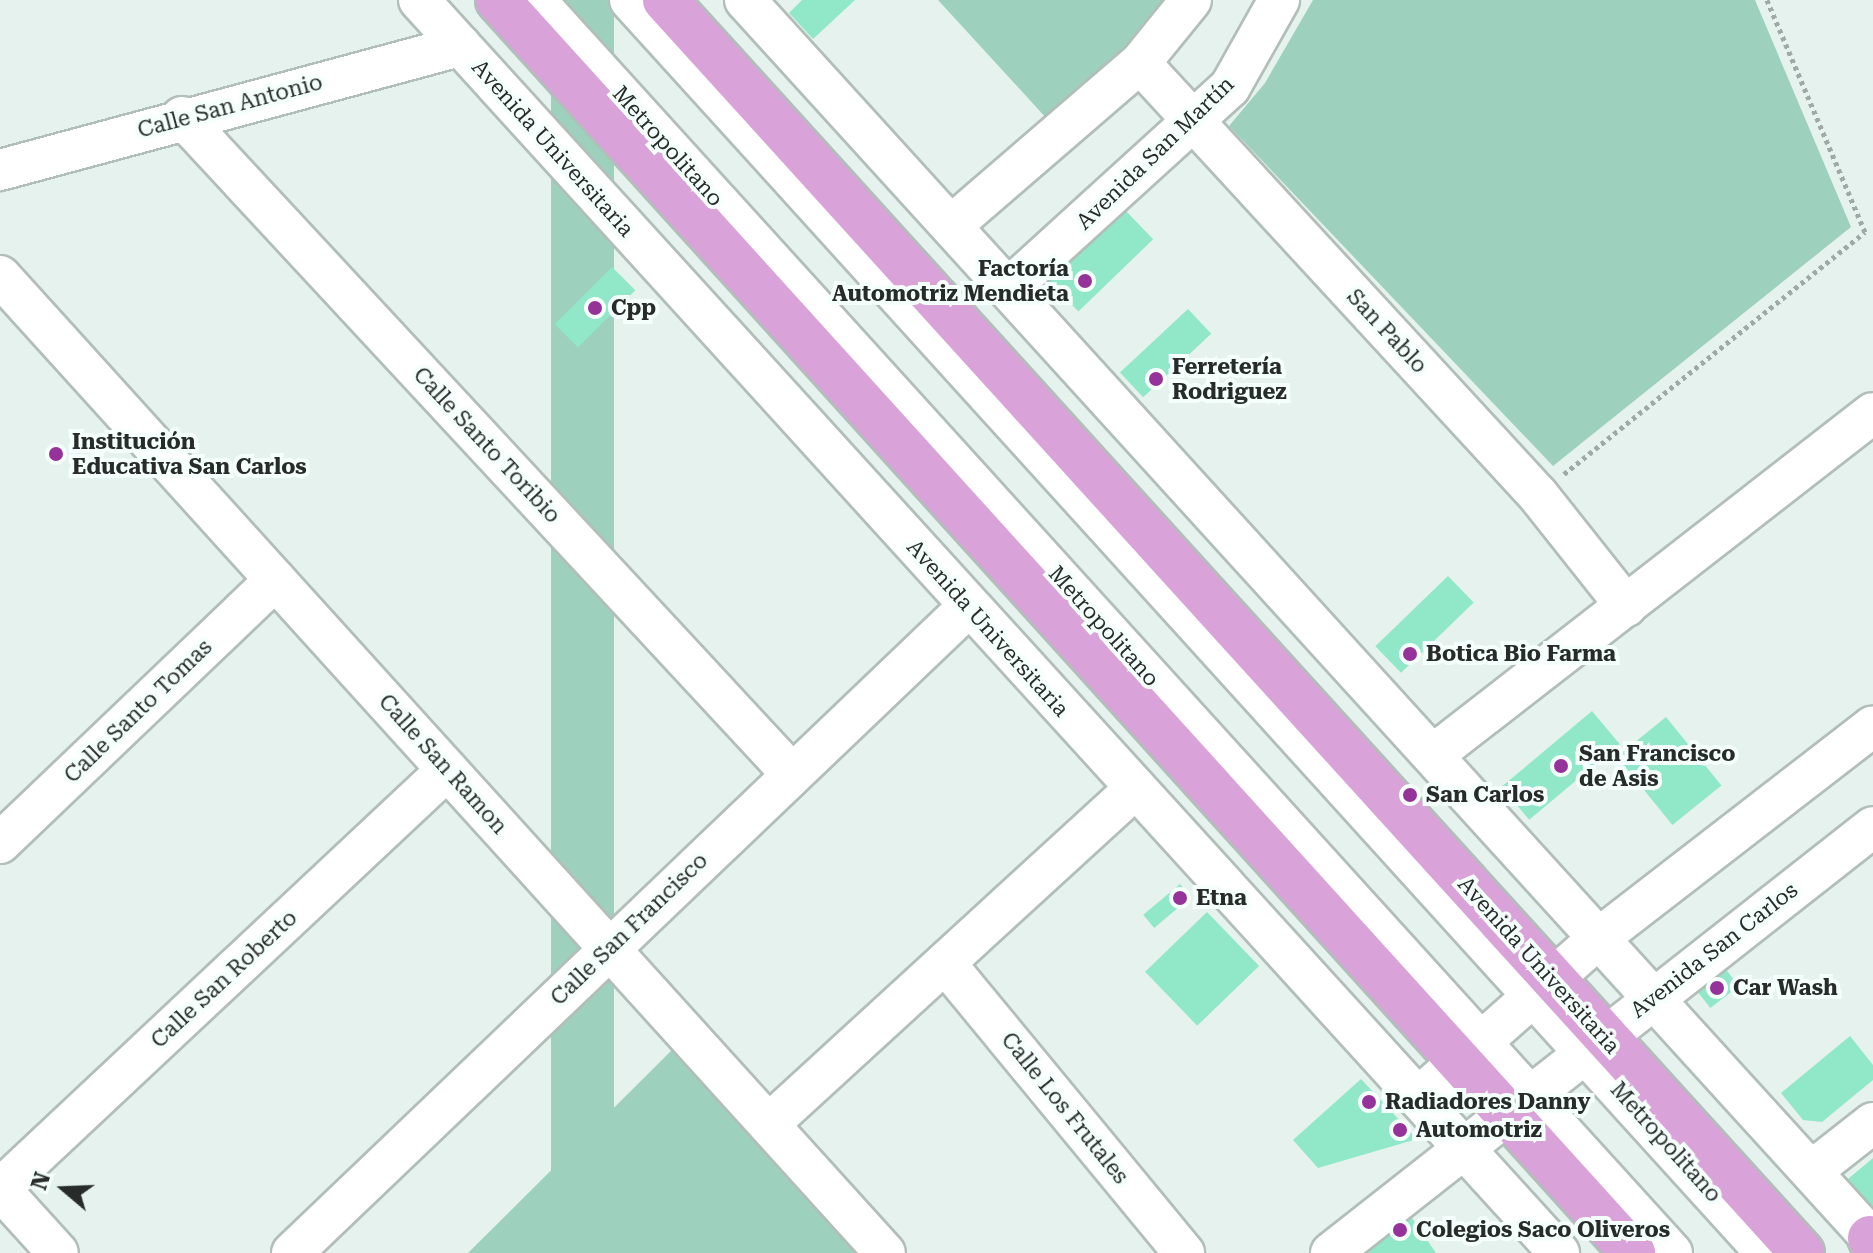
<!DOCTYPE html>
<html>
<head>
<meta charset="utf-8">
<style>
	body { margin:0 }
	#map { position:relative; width:1873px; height:1253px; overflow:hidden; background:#e6f2ed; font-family:"Roboto Serif",serif }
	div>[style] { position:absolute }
	.green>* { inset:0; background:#9ed1bd; transform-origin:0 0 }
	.building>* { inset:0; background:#90e8c8; transform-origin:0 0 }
	.path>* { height:5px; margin-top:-2.5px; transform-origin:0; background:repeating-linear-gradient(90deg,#9fa9a5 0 4px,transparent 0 8px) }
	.roads { filter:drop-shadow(2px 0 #b2beb9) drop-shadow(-2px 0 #b2beb9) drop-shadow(0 2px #b2beb9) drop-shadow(0 -2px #b2beb9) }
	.minor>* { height:40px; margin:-20px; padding:0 20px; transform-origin:20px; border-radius:20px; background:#fff }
	.major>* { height:44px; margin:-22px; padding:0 22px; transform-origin:22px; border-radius:22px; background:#d9a3da }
	.dots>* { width:22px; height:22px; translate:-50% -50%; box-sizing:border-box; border:4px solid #f5fffb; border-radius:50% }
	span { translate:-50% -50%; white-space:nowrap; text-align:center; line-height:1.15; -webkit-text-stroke:8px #f5fffb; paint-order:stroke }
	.street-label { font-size:22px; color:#272c2a }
	.poi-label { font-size:22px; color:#272c2a; font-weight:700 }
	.right { translate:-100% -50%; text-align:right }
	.left { translate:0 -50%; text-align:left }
	.north { position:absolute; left:24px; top:1149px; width:80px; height:80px; -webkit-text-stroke:6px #f5fffb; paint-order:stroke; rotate:289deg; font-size:22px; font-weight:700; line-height:32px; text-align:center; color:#272c2a }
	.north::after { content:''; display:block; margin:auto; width:28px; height:36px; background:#272c2a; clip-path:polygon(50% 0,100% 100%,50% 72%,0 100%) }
</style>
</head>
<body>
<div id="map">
	<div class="green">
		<i style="left:551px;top:0;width:63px;height:1342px"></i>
		<i style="clip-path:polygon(938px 0,1165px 0,1125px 52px,1048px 120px)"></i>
		<i style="clip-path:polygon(1313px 0,1755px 0,1851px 227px,1553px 466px,1229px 126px,1265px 83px)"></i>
		<i style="clip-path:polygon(679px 1043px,857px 1253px,468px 1253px)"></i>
	</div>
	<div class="building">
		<i style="clip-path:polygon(802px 0,855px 0,813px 39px,789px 13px)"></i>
		<i style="left:1124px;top:209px;width:42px;height:104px;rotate:46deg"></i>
		<i style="left:612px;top:267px;width:33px;height:81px;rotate:45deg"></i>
		<i style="left:1188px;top:309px;width:34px;height:93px;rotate:47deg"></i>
		<i style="left:1448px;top:576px;width:37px;height:101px;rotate:46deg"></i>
		<i style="left:1592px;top:711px;width:43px;height:118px;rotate:50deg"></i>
		<i style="left:1666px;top:717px;width:88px;height:63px;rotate:51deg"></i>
		<i style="left:1180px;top:884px;width:17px;height:48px;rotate:50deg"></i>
		<i style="left:1207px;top:912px;width:75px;height:86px;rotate:46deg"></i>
		<i style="left:1724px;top:967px;width:24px;height:36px;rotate:52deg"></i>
		<i style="clip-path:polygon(1850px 1036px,1873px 1065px,1873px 1080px,1822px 1122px,1803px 1120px,1781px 1093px)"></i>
		<i style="clip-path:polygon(1361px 1079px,1417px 1139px,1318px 1168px,1293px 1140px)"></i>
		<i style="clip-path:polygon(1873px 1158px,1873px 1209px,1848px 1179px)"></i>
		<i style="clip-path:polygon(1406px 1209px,1436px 1253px,1349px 1253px)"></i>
	</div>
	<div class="path">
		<i style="left:1564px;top:474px;width:386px;rotate:-38.8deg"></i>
		<i style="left:1865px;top:232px;width:252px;rotate:-112.9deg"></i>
	</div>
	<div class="roads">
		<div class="minor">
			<i style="left:419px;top:0;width:1694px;rotate:47.7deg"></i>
			<i style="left:535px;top:0;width:1692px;rotate:47.78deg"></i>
			<i style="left:630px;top:0;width:1691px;rotate:47.8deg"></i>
			<i style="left:745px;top:0;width:1676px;rotate:47.71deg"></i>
			<i style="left:1140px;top:63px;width:587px;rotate:47.35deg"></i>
			<i style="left:1538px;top:495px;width:142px;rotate:51.6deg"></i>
			<i style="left:182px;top:117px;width:895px;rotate:47.13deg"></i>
			<i style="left:0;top:170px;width:477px;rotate:-15.1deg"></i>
			<i style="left:951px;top:226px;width:250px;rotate:-40.8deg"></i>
			<i style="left:1140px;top:63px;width:81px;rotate:-51deg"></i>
			<i style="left:0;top:276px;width:1318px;rotate:47.83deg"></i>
			<i style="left:1008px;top:289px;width:300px;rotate:-42.3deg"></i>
			<i style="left:1230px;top:87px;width:100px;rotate:-60.6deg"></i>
			<i style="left:1433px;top:755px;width:557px;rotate:-37.86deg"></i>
			<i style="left:0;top:843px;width:381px;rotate:-43.7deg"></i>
			<i style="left:945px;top:963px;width:376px;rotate:50.5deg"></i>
			<i style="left:1419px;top:1097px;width:240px;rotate:-41.5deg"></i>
			<i style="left:1599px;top:938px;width:346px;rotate:-37.7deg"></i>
			<i style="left:769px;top:1124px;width:496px;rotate:-42.5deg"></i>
			<i style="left:1813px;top:1170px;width:76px;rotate:-38.1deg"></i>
			<i style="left:0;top:1189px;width:613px;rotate:-43.15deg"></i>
			<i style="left:0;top:1189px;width:86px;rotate:47.8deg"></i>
			<i style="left:292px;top:1253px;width:935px;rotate:-43.7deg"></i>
			<i style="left:1331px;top:1253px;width:689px;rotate:-38.17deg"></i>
		</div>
		<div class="major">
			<i style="left:498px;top:0;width:1691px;rotate:47.83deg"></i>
			<i style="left:665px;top:0;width:1692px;rotate:47.78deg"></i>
			<i style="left:1870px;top:1238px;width:6px;rotate:59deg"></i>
		</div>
	</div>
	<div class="dots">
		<i style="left:1085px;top:281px;background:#96339a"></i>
		<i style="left:595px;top:308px;background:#96339a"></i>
		<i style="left:1156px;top:379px;background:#96339a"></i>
		<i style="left:56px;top:454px;background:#96339a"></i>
		<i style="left:1410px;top:654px;background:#96339a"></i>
		<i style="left:1561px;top:766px;background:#96339a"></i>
		<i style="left:1410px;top:795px;background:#96339a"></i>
		<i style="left:1180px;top:898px;background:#96339a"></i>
		<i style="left:1717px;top:988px;background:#96339a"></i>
		<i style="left:1369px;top:1102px;background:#96339a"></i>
		<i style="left:1400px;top:1130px;background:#96339a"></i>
		<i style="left:1400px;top:1230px;background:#96339a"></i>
	</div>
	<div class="street-label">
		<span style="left:230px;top:106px;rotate:-15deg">Calle San Antonio</span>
		<span style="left:668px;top:146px;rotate:48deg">Metropolitano</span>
		<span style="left:553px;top:148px;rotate:48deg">Avenida Universitaria</span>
		<span style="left:1155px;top:153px;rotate:-44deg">Avenida San Martín</span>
		<span style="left:1387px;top:331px;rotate:47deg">San Pablo</span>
		<span style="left:487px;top:445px;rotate:47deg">Calle Santo Toribio</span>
		<span style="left:1104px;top:626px;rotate:48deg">Metropolitano</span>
		<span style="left:988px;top:628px;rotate:48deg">Avenida Universitaria</span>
		<span style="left:138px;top:711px;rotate:-44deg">Calle Santo Tomas</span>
		<span style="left:443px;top:764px;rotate:48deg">Calle San Ramon</span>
		<span style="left:629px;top:929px;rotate:-44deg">Calle San Francisco</span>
		<span style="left:1714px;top:950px;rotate:-38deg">Avenida San Carlos</span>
		<span style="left:1539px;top:965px;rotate:48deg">Avenida Universitaria</span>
		<span style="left:224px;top:979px;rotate:-43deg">Calle San Roberto</span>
		<span style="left:1065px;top:1108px;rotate:51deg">Calle Los Frutales</span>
		<span style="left:1666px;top:1142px;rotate:48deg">Metropolitano</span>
	</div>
	<div class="poi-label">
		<span class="right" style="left:1069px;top:281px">Factoría<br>Automotriz Mendieta</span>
		<span class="left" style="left:611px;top:308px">Cpp</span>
		<span class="left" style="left:1172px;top:379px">Ferretería<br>Rodriguez</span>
		<span class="left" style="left:72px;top:454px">Institución<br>Educativa San Carlos</span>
		<span class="left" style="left:1426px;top:654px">Botica Bio Farma</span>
		<span class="left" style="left:1579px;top:766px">San Francisco<br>de Asis</span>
		<span class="left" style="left:1426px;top:795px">San Carlos</span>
		<span class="left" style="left:1196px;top:898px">Etna</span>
		<span class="left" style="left:1733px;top:988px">Car Wash</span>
		<span class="left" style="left:1385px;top:1102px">Radiadores Danny</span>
		<span class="left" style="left:1416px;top:1130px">Automotriz</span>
		<span class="left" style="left:1416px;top:1230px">Colegios Saco Oliveros</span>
	</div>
	<div class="north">N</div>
</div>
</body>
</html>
